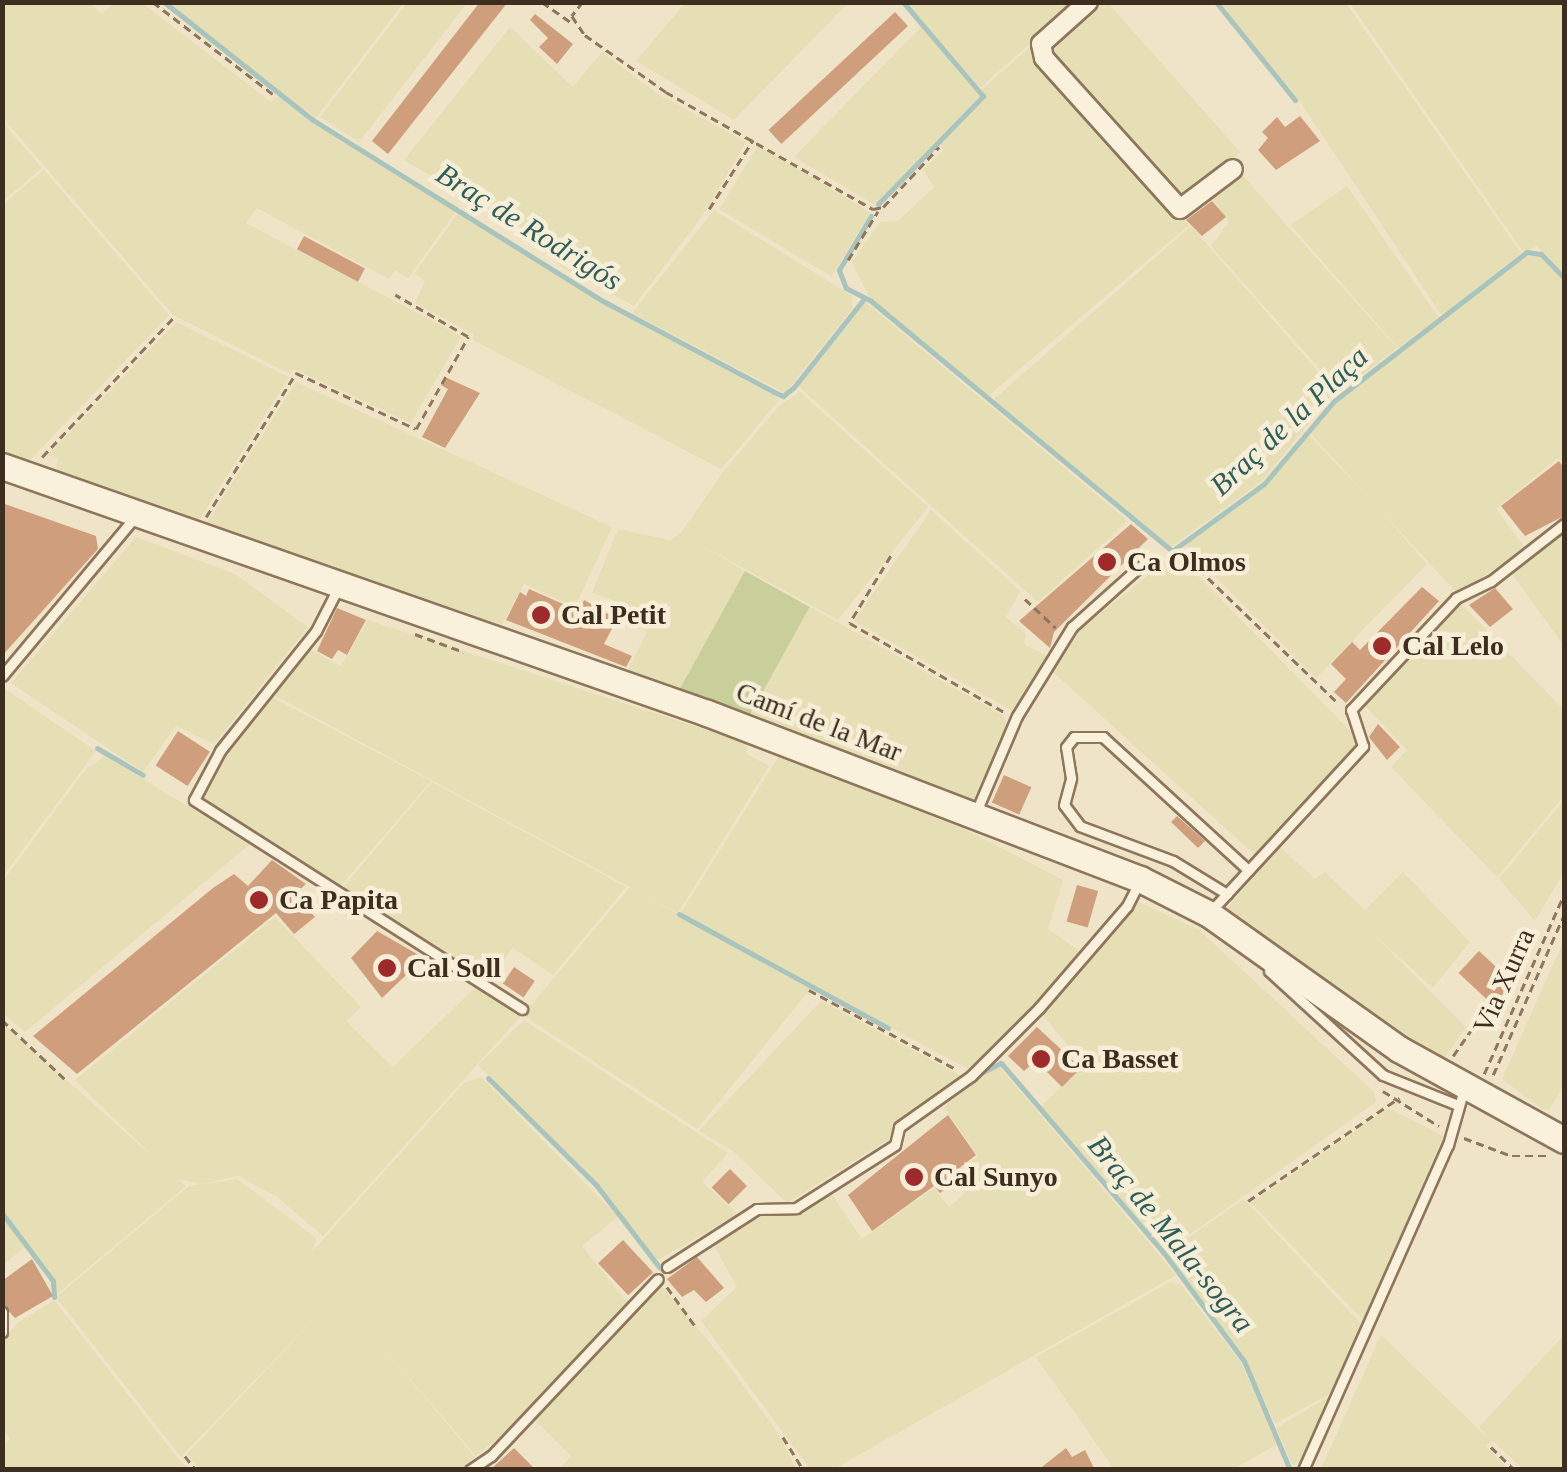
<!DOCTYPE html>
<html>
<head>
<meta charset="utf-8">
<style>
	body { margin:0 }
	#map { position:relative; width:1567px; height:1472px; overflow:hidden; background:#f0e4c8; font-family:Georgia,serif }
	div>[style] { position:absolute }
	.farmland>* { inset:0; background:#e6deb5; transform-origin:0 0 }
	.green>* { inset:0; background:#c9cf9b; transform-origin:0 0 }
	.stream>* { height:5px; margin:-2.5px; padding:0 2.5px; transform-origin:2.5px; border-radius:2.5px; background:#a9c4bc }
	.building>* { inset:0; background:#cf9f7d; transform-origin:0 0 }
	.path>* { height:2.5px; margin-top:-1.25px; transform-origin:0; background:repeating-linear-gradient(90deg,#8d765c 0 8px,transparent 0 13px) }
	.roads { filter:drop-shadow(2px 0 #8d765c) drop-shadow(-2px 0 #8d765c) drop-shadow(0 2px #8d765c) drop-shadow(0 -2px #8d765c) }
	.service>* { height:9px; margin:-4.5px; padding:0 4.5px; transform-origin:4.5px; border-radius:4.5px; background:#faf1dc }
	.minor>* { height:18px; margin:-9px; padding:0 9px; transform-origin:9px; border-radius:9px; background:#faf1dc }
	.secondary>* { height:25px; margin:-12.5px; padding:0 12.5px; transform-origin:12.5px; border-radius:12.5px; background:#faf1dc }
	.dots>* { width:28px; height:28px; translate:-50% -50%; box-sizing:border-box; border:5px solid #f7eed8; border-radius:50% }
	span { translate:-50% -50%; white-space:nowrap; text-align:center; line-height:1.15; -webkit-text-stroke:9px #f7eed8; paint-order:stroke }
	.poi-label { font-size:28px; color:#3d2e20; font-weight:700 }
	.left { translate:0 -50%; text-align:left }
	.street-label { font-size:28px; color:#3d2e20 }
	.water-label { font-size:30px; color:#2f5d5a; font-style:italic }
	.frame { position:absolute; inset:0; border:5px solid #3d2e20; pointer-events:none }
</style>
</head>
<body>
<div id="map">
	<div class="farmland">
		<i style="clip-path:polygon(686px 2px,848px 2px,848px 3px,734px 120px,636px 61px)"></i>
		<i style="clip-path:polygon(2px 3px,90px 3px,102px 14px,113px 3px,142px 3px,271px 102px,279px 95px,322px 128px,459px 207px,408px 278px,395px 270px,389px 279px,257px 208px,246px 223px,461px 336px,411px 423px,294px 369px,290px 374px,173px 315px,3px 118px)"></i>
		<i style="clip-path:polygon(166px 3px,166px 2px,403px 3px,316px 118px)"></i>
		<i style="clip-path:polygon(407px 3px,467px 3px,359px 142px,320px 117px)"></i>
		<i style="clip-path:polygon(905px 3px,1076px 3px,980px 88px)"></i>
		<i style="clip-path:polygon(1096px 3px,1108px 3px,1240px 152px,1181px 205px,1049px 58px,1047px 42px)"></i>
		<i style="clip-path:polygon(1218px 3px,1346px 3px,1521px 253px,1442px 316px,1297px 97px)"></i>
		<i style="clip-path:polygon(1350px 3px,1563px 3px,1564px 276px,1537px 246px,1524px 253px)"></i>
		<i style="clip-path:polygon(510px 27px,573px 87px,602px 52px,658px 94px,746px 142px,703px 215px,634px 306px,565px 269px,501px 217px,404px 160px)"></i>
		<i style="clip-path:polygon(921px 27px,980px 96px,875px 205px,794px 157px)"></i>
		<i style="clip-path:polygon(1030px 47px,1189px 225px,987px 397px,870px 299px,852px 262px,880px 222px,898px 221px,934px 187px,923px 170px,943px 151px,940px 143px,984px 96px,980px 91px)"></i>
		<i style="clip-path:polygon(2px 122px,42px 168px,3px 201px,2px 201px)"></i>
		<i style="left:758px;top:145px;width:131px;height:75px;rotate:31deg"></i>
		<i style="clip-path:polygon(44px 170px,169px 315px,30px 460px,3px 451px,2px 205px)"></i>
		<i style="clip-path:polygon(1241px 174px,1397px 348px,1340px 392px,1211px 246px,1229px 222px,1211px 197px)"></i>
		<i style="clip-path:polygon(1347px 186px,1439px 318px,1398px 348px,1291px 225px)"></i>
		<i style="clip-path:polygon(461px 209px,600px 302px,780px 399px,721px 469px,473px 340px,473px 334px,415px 303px,425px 281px,414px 274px)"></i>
		<i style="clip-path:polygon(714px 210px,852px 296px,852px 309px,785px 393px,632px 313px)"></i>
		<i style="clip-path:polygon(1191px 226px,1335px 391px,1262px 481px,1171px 547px,992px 401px)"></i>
		<i style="clip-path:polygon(1528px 254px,1539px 256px,1564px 282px,1564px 464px,1558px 458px,1496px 509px,1526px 549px,1457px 593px,1378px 508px,1427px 564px,1316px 678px,1184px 545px,1265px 485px,1308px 434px,1372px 501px,1310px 433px,1332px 405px)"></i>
		<i style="clip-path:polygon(865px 302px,1128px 521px,1038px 602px,798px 386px)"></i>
		<i style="clip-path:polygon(176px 322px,289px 377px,198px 522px,56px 471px,58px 459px,48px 455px)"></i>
		<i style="clip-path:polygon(296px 382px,612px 527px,575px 607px,524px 584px,499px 630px,207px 523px)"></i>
		<i style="clip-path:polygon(800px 392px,928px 507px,838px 620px,694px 541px,745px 571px,680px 688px,628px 670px,647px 632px,619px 616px,624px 604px,592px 593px,618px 529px,670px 540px,680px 534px,723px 472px,780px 405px)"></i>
		<i style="clip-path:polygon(931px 510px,1020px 591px,1006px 617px,1026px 634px,1024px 644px,1051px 658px,1014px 712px,854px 621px)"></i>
		<i style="clip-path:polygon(1564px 530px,1564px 646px,1512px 574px)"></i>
		<i style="clip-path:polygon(136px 537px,235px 574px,308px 627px,214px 744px,176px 726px,143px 772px,11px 683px)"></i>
		<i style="clip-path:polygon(1176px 553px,1356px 737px,1354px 747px,1255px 855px,1053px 672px,1081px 629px)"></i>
		<i style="clip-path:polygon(1460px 603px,1564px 710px,1564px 796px,1497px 877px,1391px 767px,1407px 750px,1364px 705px)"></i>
		<i style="clip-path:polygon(810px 607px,1004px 716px,1007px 725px,973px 801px,750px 713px)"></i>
		<i style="clip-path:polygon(368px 620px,746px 743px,747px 754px,769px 766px,678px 913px,270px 693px,307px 648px,341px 666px)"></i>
		<i style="clip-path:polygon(2px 687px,96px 751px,3px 876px,2px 876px)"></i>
		<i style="clip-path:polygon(268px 695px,431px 781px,338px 889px,200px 796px,224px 751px)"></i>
		<i style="clip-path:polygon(105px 756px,250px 844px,25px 1032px,3px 1013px,3px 881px,86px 769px)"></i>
		<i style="clip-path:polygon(779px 756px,966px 830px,1063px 880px,1048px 929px,1081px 952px,1030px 1014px,968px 1069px,680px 914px)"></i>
		<i style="clip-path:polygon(432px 782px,626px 887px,553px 975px,513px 948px,485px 982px,340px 891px)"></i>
		<i style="clip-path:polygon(1564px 800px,1564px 872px,1535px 921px,1499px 879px)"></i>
		<i style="clip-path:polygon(1279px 846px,1315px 879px,1325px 872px,1365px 910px,1403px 872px,1470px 942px,1433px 988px,1369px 930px,1466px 1027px,1443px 1060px,1226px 910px)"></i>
		<i style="clip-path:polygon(630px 887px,811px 988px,697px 1129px,523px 1015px)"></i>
		<i style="clip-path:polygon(1136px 901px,1198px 929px,1374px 1092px,1376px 1102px,1165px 1252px,1040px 1107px,1084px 1065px,1041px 1013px)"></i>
		<i style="clip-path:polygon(275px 917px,361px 1007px,346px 1021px,393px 1067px,475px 988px,520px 1017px,323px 1236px,276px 1196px,238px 1176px,201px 1184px,176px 1179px,75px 1080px)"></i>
		<i style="clip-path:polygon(1564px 941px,1564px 1084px,1550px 1109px,1542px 1109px,1502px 1079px)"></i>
		<i style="clip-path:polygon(821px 1001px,961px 1076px,894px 1124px,889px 1139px,787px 1203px,733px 1151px,699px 1131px)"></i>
		<i style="clip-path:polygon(524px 1020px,728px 1153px,702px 1182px,738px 1214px,656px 1261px,598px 1185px,478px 1065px)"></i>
		<i style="clip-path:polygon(3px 1024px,186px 1186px,56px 1295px,54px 1279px,3px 1211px)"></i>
		<i style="clip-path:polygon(996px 1063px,1176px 1275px,834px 1469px,810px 1469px,701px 1321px,737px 1287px,713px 1244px,760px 1213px,796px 1213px,829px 1190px,862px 1239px,934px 1188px,949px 1207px,965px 1193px,955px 1173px,978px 1156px,944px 1107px)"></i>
		<i style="clip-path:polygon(481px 1077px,618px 1217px,582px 1246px,628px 1303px,523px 1417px,476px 1456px,364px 1325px,475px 1457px,462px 1469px,201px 1470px,187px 1454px,329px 1303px,181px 1457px,56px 1297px,189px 1186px,237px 1179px,316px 1238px,312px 1252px,464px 1083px)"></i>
		<i style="clip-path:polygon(1388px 1108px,1443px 1136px,1364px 1321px,1251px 1203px)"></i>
		<i style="clip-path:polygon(1244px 1199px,1362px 1325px,1331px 1393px,1275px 1424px,1246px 1362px,1165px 1254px)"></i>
		<i style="clip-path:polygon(2px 1215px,27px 1245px,3px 1265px,2px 1265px)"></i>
		<i style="clip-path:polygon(1170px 1282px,1181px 1285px,1241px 1363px,1278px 1444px,1233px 1469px,1114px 1469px,1036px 1357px)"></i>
		<i style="clip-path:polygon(660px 1284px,725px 1361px,778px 1433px,796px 1469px,559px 1469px,571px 1456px,535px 1420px)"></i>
		<i style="clip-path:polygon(54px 1300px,176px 1456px,188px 1469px,3px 1469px,3px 1445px,10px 1439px,3px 1429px,3px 1342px,17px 1323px)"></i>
		<i style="clip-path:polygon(1381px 1335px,1489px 1439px,1479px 1427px,1564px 1335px,1564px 1469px,1523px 1469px,1493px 1441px,1485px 1446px,1509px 1469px,1321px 1469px)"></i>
		<i style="clip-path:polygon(1330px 1396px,1303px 1459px,1293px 1466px,1276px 1428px)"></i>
	</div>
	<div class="green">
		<i style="left:745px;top:571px;width:74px;height:134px;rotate:29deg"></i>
	</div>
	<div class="stream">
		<i style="left:164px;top:2px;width:190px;rotate:38.4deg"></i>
		<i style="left:313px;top:120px;width:340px;rotate:32deg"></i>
		<i style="left:601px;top:300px;width:196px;rotate:28deg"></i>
		<i style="left:774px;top:392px;width:10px;rotate:24deg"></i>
		<i style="left:783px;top:396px;width:14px;rotate:-39deg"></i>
		<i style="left:794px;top:387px;width:111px;rotate:-51.6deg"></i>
		<i style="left:1216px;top:2px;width:126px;rotate:51.1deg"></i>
		<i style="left:878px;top:204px;width:151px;rotate:-45.8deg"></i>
		<i style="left:983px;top:96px;width:123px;rotate:-130.4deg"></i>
		<i style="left:871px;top:216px;width:63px;rotate:120.7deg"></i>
		<i style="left:839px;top:270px;width:19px;rotate:69deg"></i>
		<i style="left:846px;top:288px;width:28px;rotate:27deg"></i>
		<i style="left:871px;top:301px;width:391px;rotate:39.7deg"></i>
		<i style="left:1172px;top:551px;width:114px;rotate:-36.1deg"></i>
		<i style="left:1264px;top:484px;width:109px;rotate:-49.9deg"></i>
		<i style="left:1334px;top:401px;width:244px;rotate:-37.7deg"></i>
		<i style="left:1527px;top:252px;width:14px;rotate:8deg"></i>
		<i style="left:1541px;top:254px;width:33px;rotate:46deg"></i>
		<i style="left:217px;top:746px;width:72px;rotate:-50.6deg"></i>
		<i style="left:97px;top:748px;width:53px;rotate:30.4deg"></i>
		<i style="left:679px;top:914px;width:238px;rotate:28.6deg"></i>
		<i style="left:981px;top:1073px;width:22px;rotate:-27deg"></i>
		<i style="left:1001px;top:1063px;width:250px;rotate:49.4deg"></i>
		<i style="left:1164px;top:1253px;width:134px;rotate:53.5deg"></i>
		<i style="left:1244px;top:1361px;width:118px;rotate:67.1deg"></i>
		<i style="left:488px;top:1078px;width:153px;rotate:44.7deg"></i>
		<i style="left:597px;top:1186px;width:103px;rotate:52.5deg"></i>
		<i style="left:2px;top:1213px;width:85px;rotate:53.1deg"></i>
		<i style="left:53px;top:1281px;width:16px;rotate:86deg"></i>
		<i style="left:464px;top:1470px;width:36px;rotate:-37deg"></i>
	</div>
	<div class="building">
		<i style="clip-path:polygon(480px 2px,508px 2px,388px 154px,372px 141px)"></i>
		<i style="left:895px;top:12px;width:19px;height:173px;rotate:47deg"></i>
		<i style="clip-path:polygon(535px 14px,573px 44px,557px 64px,539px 47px,548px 38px,530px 20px)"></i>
		<i style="clip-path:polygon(1300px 116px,1320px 141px,1276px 170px,1258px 150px,1268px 138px,1262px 132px,1277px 117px,1285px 127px)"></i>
		<i style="clip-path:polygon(1212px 201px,1226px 217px,1202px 236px,1186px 220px)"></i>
		<i style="left:304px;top:236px;width:69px;height:15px;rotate:28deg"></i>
		<i style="clip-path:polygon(445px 377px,480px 393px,445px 448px,422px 437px,448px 389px,441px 385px)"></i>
		<i style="clip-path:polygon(1559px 461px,1564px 468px,1564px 516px,1525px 536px,1501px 506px)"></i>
		<i style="clip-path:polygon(2px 503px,96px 536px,98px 549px,2px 656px)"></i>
		<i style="clip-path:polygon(1131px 524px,1148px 539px,1054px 632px,1050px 648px,1019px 621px)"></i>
		<i style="clip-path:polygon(1422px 587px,1439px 601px,1346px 703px,1334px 692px,1346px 679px,1331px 664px,1352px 642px,1360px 650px)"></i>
		<i style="clip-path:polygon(1495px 588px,1513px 609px,1490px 627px,1469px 605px)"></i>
		<i style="clip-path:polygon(529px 589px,579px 611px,584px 600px,617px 619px,604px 644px,632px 656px,626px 667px,506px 620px,520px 592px,526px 596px)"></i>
		<i style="clip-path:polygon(337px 608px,366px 620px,347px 655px,338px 650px,332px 659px,317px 651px)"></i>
		<i style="clip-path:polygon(1378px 724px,1400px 747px,1387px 760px,1369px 737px)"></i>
		<i style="left:178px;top:731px;width:38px;height:41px;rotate:33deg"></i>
		<i style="left:1004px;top:775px;width:30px;height:30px;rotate:24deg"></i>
		<i style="clip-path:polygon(1177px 816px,1205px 841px,1198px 848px,1171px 822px)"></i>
		<i style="clip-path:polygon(272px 860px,306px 884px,295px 894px,315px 917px,294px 934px,276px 913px,77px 1074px,33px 1036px,213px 888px,234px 874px,248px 886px)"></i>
		<i style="left:1077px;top:885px;width:22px;height:38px;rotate:16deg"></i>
		<i style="clip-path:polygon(377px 931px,424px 958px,382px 998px,351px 958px)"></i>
		<i style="left:1479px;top:951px;width:48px;height:30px;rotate:43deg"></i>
		<i style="left:514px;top:967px;width:25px;height:20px;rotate:34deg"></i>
		<i style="clip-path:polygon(1037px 1027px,1081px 1068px,1062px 1087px,1036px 1061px,1024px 1071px,1008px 1056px)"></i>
		<i style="clip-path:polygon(948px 1115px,976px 1155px,953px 1173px,957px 1181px,940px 1193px,934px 1186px,872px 1231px,848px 1195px)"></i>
		<i style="left:730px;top:1169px;width:24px;height:26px;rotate:45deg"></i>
		<i style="left:623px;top:1240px;width:44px;height:34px;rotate:47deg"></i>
		<i style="clip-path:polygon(697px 1257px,724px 1288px,706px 1302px,694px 1290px,682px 1297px,667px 1279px)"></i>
		<i style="clip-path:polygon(32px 1259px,53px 1296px,15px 1318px,2px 1304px,2px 1281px)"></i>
		<i style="clip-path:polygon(514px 1448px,536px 1470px,490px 1470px)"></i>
		<i style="clip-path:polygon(1066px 1448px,1072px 1457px,1085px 1450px,1095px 1470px,1038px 1470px)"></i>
	</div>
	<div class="path">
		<i style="left:153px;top:2px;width:151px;rotate:37.5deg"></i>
		<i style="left:542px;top:2px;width:35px;rotate:35deg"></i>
		<i style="left:583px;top:2px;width:18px;rotate:128deg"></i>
		<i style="left:572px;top:16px;width:23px;rotate:56deg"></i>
		<i style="left:585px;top:35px;width:99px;rotate:35.1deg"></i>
		<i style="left:666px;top:92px;width:238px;rotate:29.5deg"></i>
		<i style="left:873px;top:209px;width:10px;rotate:-11deg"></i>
		<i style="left:883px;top:207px;width:82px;rotate:-47deg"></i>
		<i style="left:709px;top:209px;width:82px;rotate:-57.5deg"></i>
		<i style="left:848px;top:260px;width:57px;rotate:-58.5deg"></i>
		<i style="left:42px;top:457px;width:191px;rotate:-46.7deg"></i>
		<i style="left:206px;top:517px;width:170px;rotate:-58deg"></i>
		<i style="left:296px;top:373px;width:132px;rotate:25deg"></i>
		<i style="left:416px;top:429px;width:106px;rotate:-60.5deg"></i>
		<i style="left:468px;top:337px;width:84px;rotate:-150.1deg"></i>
		<i style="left:1180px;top:551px;width:219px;rotate:43.9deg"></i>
		<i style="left:891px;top:556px;width:79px;rotate:121.5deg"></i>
		<i style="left:850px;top:623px;width:180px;rotate:30deg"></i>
		<i style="left:1025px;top:599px;width:42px;rotate:43.1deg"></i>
		<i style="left:415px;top:634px;width:52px;rotate:20.2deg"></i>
		<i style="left:809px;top:990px;width:167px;rotate:28.3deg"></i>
		<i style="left:2px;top:1020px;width:88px;rotate:43.2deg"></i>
		<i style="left:1453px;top:1056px;width:35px;rotate:-55deg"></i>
		<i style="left:1484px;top:1074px;width:197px;rotate:-66deg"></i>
		<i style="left:1493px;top:1075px;width:175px;rotate:-66.1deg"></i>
		<i style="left:1383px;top:1091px;width:66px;rotate:32deg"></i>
		<i style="left:1464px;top:1138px;width:51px;rotate:20.6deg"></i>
		<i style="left:1512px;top:1156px;width:36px"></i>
		<i style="left:1248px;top:1201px;width:183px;rotate:-34.3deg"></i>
		<i style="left:667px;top:1287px;width:49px;rotate:54.1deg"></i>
		<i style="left:783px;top:1437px;width:39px;rotate:58deg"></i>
		<i style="left:1491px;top:1447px;width:33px;rotate:44deg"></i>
		<i style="left:185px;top:1456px;width:18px;rotate:52deg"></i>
		<i style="left:1106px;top:1469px;width:1px;rotate:45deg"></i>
	</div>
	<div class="roads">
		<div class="service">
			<i style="left:338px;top:588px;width:48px;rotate:117.1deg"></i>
			<i style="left:316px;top:631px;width:154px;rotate:128.7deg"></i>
			<i style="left:220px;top:751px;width:55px;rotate:118deg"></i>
			<i style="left:194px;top:800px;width:389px;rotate:32.5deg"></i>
			<i style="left:2px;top:676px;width:209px;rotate:-50.1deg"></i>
			<i style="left:976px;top:812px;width:104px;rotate:-66.9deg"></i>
			<i style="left:1017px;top:716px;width:105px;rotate:-58.3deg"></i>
			<i style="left:1072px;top:627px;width:90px;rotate:-41.8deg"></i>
			<i style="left:1227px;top:894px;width:63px;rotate:-148.6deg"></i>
			<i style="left:1173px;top:861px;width:99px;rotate:-159.4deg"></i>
			<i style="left:1080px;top:826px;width:26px;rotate:-127deg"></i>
			<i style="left:1064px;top:805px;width:28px;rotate:-75deg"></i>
			<i style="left:1071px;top:778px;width:31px;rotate:-99deg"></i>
			<i style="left:1066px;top:747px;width:13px;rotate:-51deg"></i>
			<i style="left:1074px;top:737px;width:29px"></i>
			<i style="left:1103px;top:737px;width:197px;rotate:42.5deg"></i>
			<i style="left:1210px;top:912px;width:226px;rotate:-47.3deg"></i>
			<i style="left:1363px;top:746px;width:38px;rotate:-108deg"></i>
			<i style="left:1351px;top:710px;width:154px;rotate:-46.8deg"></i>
			<i style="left:1456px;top:598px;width:39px;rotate:-26deg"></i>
			<i style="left:1491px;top:581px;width:93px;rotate:-38deg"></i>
			<i style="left:1269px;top:971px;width:154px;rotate:42.4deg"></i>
			<i style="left:1383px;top:1075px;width:78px;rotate:21.9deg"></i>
			<i style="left:667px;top:1267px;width:107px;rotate:-32.8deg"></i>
			<i style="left:757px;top:1209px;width:39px;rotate:-1deg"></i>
			<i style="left:796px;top:1208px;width:117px;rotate:-32.5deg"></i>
			<i style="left:895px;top:1145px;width:18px;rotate:-77deg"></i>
			<i style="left:899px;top:1127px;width:88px;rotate:-35.3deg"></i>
			<i style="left:971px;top:1076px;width:96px;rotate:-45deg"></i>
			<i style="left:1039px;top:1008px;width:135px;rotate:-49.2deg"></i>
			<i style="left:1127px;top:906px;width:27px;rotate:-63deg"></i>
			<i style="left:2px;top:1312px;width:20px;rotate:90deg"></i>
			<i style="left:470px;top:1470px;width:25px;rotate:-34deg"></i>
			<i style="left:491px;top:1456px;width:243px;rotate:-46.7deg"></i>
			<i style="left:1303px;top:1470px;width:356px;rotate:-66deg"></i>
			<i style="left:1448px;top:1145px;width:58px;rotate:-74.1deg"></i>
		</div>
		<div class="minor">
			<i style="left:1088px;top:2px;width:63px;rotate:138.2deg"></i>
			<i style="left:1041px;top:44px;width:14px;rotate:78deg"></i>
			<i style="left:1044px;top:58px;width:203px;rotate:48deg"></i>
			<i style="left:1180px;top:209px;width:66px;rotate:-37deg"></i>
		</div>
		<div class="secondary">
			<i style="left:2px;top:466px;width:747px;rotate:19.31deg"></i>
			<i style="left:707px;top:713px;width:464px;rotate:21deg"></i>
			<i style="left:1140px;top:879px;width:77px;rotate:26.9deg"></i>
			<i style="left:1209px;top:914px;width:233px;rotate:35.4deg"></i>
			<i style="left:1399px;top:1049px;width:188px;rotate:28.9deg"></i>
		</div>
	</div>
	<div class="dots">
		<i style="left:1107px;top:562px;background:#9e2a2b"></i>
		<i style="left:541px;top:615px;background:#9e2a2b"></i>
		<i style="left:1382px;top:646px;background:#9e2a2b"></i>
		<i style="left:259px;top:900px;background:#9e2a2b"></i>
		<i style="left:387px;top:968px;background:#9e2a2b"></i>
		<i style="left:1041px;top:1059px;background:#9e2a2b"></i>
		<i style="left:914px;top:1177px;background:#9e2a2b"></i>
	</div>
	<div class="poi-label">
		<span class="left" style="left:1127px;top:562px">Ca Olmos</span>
		<span class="left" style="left:561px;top:615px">Cal Petit</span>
		<span class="left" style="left:1402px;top:646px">Cal Lelo</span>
		<span class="left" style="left:279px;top:900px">Ca Papita</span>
		<span class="left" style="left:407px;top:968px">Cal Soll</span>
		<span class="left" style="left:1061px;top:1059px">Ca Basset</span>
		<span class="left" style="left:934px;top:1177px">Cal Sunyo</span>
	</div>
	<div class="street-label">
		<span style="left:819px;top:722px;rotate:21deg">Camí de la Mar</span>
		<span style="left:1504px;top:981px;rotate:-66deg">Via Xurra</span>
	</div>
	<div class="water-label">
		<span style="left:529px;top:227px;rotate:32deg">Braç de Rodrigós</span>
		<span style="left:1289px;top:421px;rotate:-43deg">Braç de la Plaça</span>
		<span style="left:1171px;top:1234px;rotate:51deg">Braç de Mala-sogra</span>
	</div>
	<div class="frame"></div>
</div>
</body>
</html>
